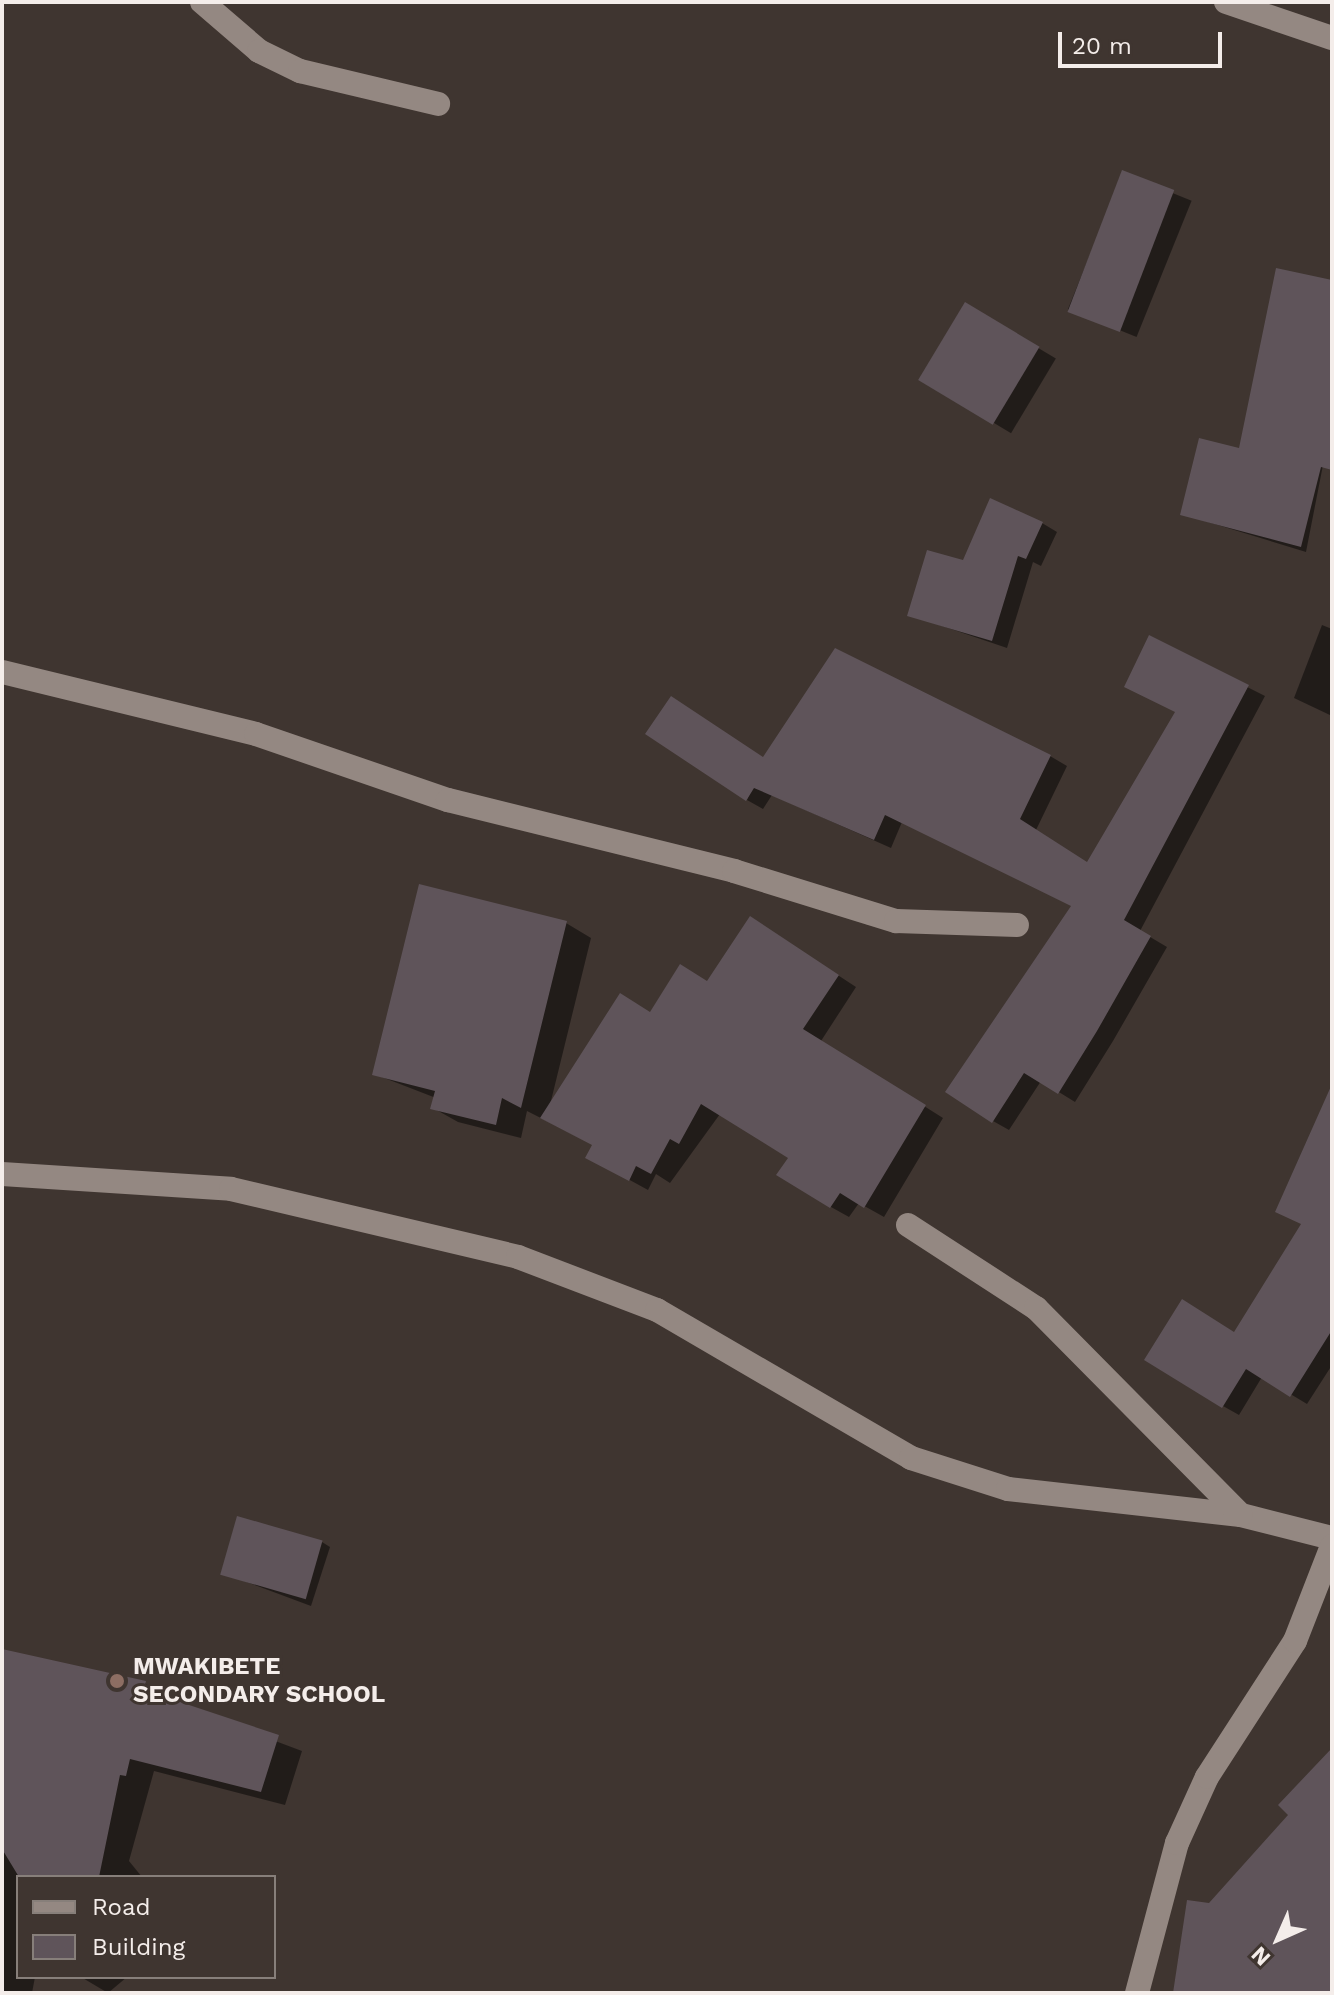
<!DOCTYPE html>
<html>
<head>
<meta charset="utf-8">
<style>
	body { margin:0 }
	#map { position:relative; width:1334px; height:1995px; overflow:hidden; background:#3f3530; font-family:"Work Sans",sans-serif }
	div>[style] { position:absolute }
	.shadow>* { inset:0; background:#0007; transform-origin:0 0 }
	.building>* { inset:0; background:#5f545a; transform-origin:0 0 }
	.minor>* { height:24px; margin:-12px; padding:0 12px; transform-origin:12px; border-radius:12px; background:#948882 }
	.dots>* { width:22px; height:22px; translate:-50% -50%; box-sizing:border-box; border:4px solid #3f3530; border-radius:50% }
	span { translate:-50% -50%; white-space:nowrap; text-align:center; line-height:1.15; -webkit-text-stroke:6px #3f3530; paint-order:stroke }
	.poi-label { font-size:24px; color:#f4edea; font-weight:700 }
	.left { translate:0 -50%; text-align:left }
	.frame { position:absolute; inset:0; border:4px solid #f4edea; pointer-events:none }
	.legend { position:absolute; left:16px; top:1875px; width:260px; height:104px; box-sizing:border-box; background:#3f3530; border:2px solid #877f7a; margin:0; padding:10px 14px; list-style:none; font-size:24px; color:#f4edea }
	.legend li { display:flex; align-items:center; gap:16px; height:40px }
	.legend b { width:40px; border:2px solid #877f7a }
	.north { position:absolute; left:1238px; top:1899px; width:80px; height:80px; -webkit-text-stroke:6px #3f3530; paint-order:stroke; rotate:225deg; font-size:22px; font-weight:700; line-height:32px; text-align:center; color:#f4edea }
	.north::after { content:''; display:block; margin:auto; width:28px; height:36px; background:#f4edea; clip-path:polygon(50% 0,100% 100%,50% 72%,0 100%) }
	.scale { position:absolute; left:1058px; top:32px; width:164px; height:36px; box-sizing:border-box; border:4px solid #f4edea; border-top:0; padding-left:10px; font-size:24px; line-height:28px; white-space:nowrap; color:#f4edea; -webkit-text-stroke:6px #3f3530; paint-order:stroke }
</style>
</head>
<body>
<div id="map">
	<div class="shadow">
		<i style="left:1123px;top:173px;width:74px;height:147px;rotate:22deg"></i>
		<i style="clip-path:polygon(1332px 282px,1332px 419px,1306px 552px,1182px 514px,1241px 451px)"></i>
		<i style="left:965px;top:304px;width:106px;height:87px;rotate:31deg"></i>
		<i style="clip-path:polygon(1042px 523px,1057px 532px,1041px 566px,1033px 562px,1007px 648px,910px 615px,964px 563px)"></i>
		<i style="clip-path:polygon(1322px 625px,1332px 629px,1332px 716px,1294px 698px)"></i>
		<i style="clip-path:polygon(1150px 638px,1265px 696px,1140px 931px,1167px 947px,1113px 1041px,1075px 1102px,1041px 1081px,1009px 1130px,993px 1121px,1073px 906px,902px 822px,891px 848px,772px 795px,763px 809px,747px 800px,764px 759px,1050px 756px,1067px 766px,1036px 830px,1088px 864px,1177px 713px)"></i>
		<i style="clip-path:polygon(566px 923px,591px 938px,550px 1105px,651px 1014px,708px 983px,769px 930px,856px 987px,821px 1041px,943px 1118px,884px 1217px,859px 1203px,849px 1217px,831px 1207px,791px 1157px,720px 1114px,670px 1183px,656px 1174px,648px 1190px,606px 1167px,594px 1145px,527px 1111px,521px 1138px,458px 1122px,433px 1108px,436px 1098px,374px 1074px)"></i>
		<i style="clip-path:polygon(1332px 1106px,1332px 1365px,1307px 1404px,1262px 1377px,1239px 1415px,1223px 1406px,1236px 1334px,1303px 1225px)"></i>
		<i style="clip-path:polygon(322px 1542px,330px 1547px,311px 1606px,225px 1574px)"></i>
		<i style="clip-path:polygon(2px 1653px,145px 1683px,168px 1701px,302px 1751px,285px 1805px,154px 1771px,129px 1861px,142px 1877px,18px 1877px,18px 1977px,35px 1977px,32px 1993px,2px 1993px)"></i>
		<i style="clip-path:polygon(81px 1977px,127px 1977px,108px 1993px)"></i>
	</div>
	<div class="building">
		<i style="left:1122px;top:170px;width:56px;height:152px;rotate:21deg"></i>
		<i style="clip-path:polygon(1276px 268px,1332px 280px,1332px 470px,1321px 467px,1301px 547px,1180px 515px,1199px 438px,1239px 448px)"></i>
		<i style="left:965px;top:302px;width:87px;height:91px;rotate:31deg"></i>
		<i style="clip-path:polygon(990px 498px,1043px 522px,1026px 559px,1018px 556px,992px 641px,907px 616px,927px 550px,963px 560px)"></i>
		<i style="clip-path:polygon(1149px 635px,1249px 685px,1124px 920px,1151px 936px,1097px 1031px,1058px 1094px,1024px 1073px,992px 1123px,945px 1092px,1071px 906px,885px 815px,874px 840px,754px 788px,746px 801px,645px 734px,671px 696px,763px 757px,835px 648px,1051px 755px,1020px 819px,1087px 862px,1175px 712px,1124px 687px)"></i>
		<i style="clip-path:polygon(419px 884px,567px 921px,521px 1108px,502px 1098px,496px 1125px,430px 1109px,435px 1091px,372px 1075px)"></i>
		<i style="clip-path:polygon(750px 916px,839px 975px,803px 1029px,926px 1105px,864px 1208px,840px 1193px,830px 1208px,776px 1175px,788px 1158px,701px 1104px,679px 1144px,670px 1139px,651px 1174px,636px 1166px,629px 1181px,585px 1158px,592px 1145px,540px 1118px,620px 993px,650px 1012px,680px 964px,707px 981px)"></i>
		<i style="clip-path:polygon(1332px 1084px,1332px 1330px,1290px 1397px,1246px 1369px,1222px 1408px,1144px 1360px,1182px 1299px,1234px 1332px,1301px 1224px,1275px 1212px)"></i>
		<i style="left:237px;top:1516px;width:89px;height:61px;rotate:16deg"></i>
		<i style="clip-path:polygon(2px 1649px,146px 1681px,144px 1690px,279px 1735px,261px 1792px,130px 1759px,126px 1776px,120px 1775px,99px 1877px,19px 1877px,2px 1849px)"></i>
		<i style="clip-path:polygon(1332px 1748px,1332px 1993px,1173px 1993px,1187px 1900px,1209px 1903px,1288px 1815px,1278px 1805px)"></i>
	</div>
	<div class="minor">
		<i style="left:202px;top:2px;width:75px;rotate:40.7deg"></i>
		<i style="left:259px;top:51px;width:46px;rotate:26deg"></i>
		<i style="left:300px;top:71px;width:142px;rotate:13.4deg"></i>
		<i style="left:1226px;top:2px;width:112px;rotate:18.8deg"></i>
		<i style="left:2px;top:672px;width:261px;rotate:13.7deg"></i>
		<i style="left:256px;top:734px;width:203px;rotate:19deg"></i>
		<i style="left:448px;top:800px;width:295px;rotate:13.9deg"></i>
		<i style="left:734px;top:871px;width:170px;rotate:17.2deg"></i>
		<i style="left:896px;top:921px;width:121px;rotate:1.9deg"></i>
		<i style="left:2px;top:1174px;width:229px;rotate:3.7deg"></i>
		<i style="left:231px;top:1189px;width:295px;rotate:13.3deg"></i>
		<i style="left:518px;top:1257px;width:149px;rotate:20.9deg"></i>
		<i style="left:657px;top:1310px;width:294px;rotate:30.2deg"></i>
		<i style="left:911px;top:1458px;width:102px;rotate:17.7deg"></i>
		<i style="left:1008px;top:1489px;width:234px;rotate:6.4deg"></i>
		<i style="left:1241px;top:1515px;width:94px;rotate:14.2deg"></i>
		<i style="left:908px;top:1225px;width:153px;rotate:33deg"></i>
		<i style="left:1036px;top:1308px;width:291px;rotate:45.3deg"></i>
		<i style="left:1137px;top:1993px;width:155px;rotate:-75.1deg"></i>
		<i style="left:1177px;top:1843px;width:72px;rotate:-65.6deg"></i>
		<i style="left:1207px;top:1777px;width:162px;rotate:-57.1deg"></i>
		<i style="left:1295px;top:1641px;width:102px;rotate:-68.7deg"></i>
	</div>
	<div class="dots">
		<i style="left:117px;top:1681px;background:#8d6e63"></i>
	</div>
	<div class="poi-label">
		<span class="left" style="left:133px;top:1681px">MWAKIBETE<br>SECONDARY SCHOOL</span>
	</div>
	<div class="frame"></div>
	<ul class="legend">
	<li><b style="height:10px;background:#948882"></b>Road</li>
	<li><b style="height:22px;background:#5f545a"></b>Building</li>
	</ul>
	<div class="north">N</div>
	<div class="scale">20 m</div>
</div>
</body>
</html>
